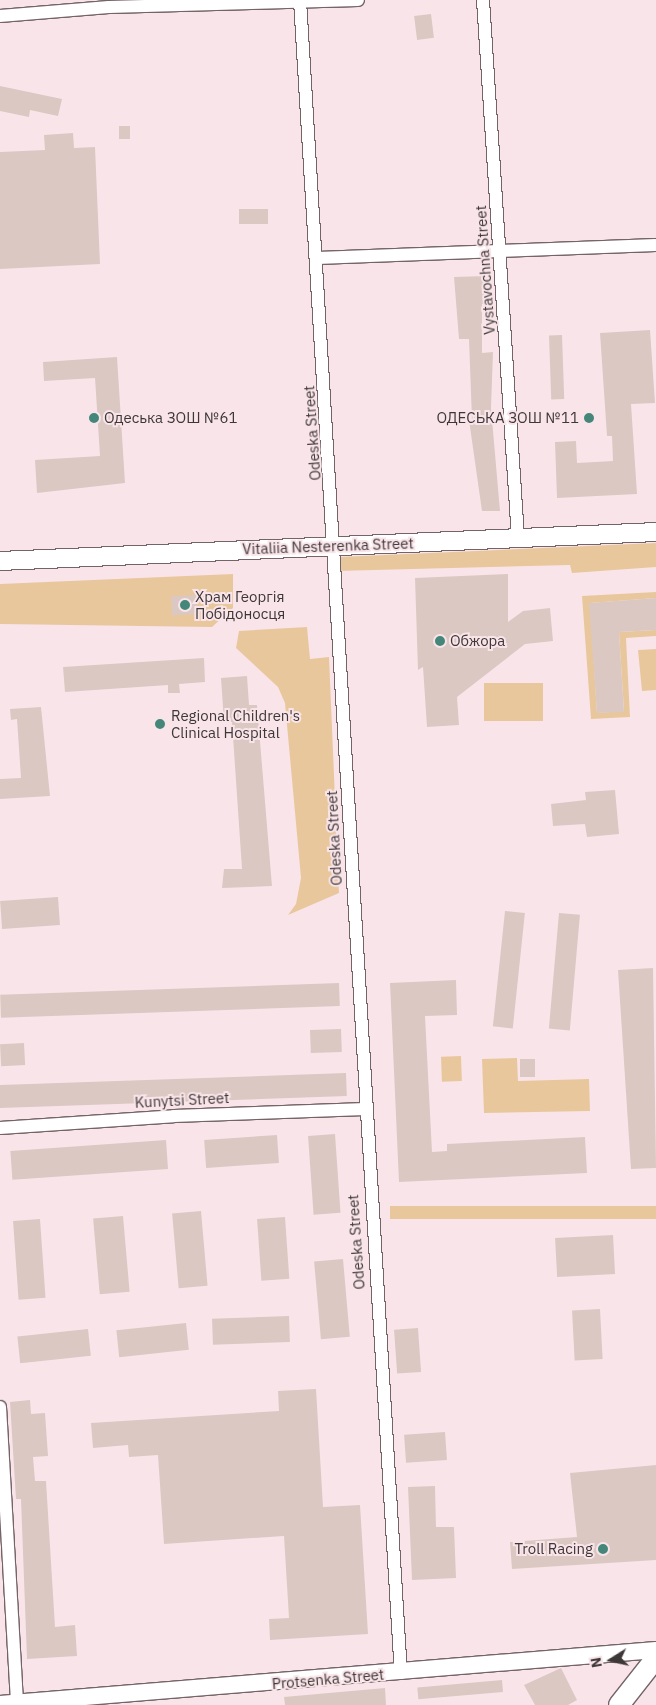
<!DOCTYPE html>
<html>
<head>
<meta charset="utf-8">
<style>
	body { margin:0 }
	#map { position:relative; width:656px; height:1705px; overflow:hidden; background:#f9e5e9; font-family:"IBM Plex Sans",sans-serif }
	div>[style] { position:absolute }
	.green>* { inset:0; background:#e9c79d; transform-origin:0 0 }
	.building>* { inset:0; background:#dbc8c2; transform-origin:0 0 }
	.roads { filter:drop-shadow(1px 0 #746367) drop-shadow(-1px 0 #746367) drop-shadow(0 1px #746367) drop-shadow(0 -1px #746367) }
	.minor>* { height:12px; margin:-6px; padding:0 6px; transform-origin:6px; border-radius:6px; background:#fff }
	.tertiary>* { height:16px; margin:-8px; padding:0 8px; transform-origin:8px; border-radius:8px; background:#fff }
	.secondary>* { height:18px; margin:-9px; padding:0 9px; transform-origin:9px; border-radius:9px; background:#fff }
	.primary>* { height:20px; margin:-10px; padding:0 10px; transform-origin:10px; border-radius:10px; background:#fff }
	.dots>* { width:14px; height:14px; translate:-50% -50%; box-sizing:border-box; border:2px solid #f9e5e9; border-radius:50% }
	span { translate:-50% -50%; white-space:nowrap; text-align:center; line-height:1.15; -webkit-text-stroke:4px #f9e5e9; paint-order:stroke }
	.street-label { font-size:15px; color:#3e3738 }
	.poi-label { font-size:15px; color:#3e3738 }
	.left { translate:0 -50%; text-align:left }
	.right { translate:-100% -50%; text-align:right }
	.north { position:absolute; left:586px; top:1635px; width:50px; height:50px; -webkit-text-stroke:4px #f9e5e9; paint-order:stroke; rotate:260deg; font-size:14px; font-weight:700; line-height:20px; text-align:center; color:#3e3738 }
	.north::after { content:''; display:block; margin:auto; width:18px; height:22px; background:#3e3738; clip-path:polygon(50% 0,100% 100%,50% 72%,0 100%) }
</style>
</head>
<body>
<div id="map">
	<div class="green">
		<i style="clip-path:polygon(656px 543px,656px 567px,572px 573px,570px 565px,336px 571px,339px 557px)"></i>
		<i style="clip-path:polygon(233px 574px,233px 608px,212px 627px,0 624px,0 584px)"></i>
		<i style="clip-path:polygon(656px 592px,656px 598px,590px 603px,597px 713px,624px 711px,619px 632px,656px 630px,656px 636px,626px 638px,630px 717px,591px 719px,582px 596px)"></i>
		<i style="clip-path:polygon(307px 627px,310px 659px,329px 657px,339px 893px,288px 915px,296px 904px,301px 878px,285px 703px,278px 687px,236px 648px,239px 631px)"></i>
		<i style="clip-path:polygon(656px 649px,656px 690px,642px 691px,638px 650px)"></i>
		<i style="left:543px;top:683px;width:38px;height:59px;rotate:90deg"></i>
		<i style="left:461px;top:1056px;width:25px;height:20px;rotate:88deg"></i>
		<i style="clip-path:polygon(517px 1058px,518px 1081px,589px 1079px,590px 1111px,484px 1113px,482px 1059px)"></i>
		<i style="left:656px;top:1206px;width:13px;height:266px;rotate:90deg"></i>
	</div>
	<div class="building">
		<i style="left:431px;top:14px;width:24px;height:17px;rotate:83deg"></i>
		<i style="clip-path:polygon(0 86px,62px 99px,58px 116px,30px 110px,29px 117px,0 111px)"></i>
		<i style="left:119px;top:126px;width:11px;height:13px"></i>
		<i style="clip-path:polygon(73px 133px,74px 148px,95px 147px,100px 264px,0 269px,0 152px,45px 150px,44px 135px)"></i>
		<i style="left:268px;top:209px;width:15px;height:29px;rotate:90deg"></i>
		<i style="clip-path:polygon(486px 276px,489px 304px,482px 304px,482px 353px,493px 352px,491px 408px,500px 511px,482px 511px,469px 420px,472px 420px,469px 339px,459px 339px,454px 277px)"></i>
		<i style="clip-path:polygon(650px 330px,655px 403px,631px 404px,637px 494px,557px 498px,555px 442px,576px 441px,577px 463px,613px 461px,612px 436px,607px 436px,600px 333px)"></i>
		<i style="left:562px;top:335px;width:64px;height:13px;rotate:88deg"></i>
		<i style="clip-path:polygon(117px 357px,125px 483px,37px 493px,35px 460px,100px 456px,95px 378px,44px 381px,43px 362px)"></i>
		<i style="clip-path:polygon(508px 574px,508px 622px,523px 611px,550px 608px,553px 641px,525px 644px,457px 697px,459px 725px,427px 727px,423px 667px,418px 670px,415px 578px)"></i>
		<i style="left:197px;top:595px;width:19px;height:26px;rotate:87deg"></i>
		<i style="clip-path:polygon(656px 598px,656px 630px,619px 632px,624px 712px,597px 713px,589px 603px)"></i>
		<i style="clip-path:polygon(204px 658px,205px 682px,179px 684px,180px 693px,168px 693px,168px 685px,65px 692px,63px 667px)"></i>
		<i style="clip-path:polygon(247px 676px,249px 705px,257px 705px,272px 886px,222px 888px,224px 869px,242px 869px,232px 722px,224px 722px,221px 678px)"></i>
		<i style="clip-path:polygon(41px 707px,50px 796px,0 799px,0 779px,21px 778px,17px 719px,11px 720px,10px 709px)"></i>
		<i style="clip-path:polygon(615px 790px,619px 834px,587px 837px,585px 824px,553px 826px,551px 804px,586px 800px,585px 792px)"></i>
		<i style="left:58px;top:897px;width:28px;height:58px;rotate:86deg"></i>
		<i style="left:505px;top:911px;width:20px;height:116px;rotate:6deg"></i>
		<i style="left:559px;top:913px;width:21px;height:116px;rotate:5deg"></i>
		<i style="clip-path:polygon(653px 968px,656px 1168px,631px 1169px,618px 970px)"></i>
		<i style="clip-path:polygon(456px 980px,457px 1015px,425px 1016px,432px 1152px,447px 1151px,447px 1144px,585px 1137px,587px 1173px,399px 1182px,390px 983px)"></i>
		<i style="left:339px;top:983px;width:23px;height:339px;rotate:88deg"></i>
		<i style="left:341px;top:1029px;width:23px;height:31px;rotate:88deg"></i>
		<i style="left:24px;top:1043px;width:22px;height:24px;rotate:87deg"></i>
		<i style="left:520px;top:1059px;width:15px;height:18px"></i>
		<i style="left:346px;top:1073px;width:23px;height:347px;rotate:88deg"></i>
		<i style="left:335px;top:1134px;width:79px;height:27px;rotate:86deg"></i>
		<i style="left:277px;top:1135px;width:28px;height:73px;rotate:86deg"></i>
		<i style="left:166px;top:1140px;width:29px;height:156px;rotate:86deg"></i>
		<i style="left:201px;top:1211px;width:75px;height:29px;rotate:85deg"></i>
		<i style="left:123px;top:1216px;width:76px;height:30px;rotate:85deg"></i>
		<i style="left:285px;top:1217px;width:62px;height:28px;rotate:86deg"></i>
		<i style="left:40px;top:1219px;width:79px;height:27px;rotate:86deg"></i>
		<i style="left:613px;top:1235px;width:39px;height:58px;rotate:87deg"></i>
		<i style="left:343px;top:1259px;width:78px;height:29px;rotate:85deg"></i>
		<i style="left:600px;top:1309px;width:50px;height:28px;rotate:87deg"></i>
		<i style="left:289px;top:1316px;width:26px;height:77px;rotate:88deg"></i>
		<i style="left:186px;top:1323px;width:27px;height:70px;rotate:84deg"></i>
		<i style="left:418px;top:1328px;width:44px;height:24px;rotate:86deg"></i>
		<i style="left:88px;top:1329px;width:27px;height:71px;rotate:84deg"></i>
		<i style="clip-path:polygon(316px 1389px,323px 1507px,360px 1505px,368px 1634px,270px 1640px,269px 1619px,289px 1618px,284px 1536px,164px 1544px,158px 1455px,129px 1457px,128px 1445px,93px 1448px,91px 1423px,279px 1411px,278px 1391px)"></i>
		<i style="clip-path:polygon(30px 1400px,31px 1414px,45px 1413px,48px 1456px,33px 1457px,35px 1481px,46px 1481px,55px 1627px,75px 1625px,77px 1656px,27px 1659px,21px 1499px,16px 1499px,10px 1402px)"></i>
		<i style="left:445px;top:1432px;width:28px;height:41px;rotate:86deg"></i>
		<i style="clip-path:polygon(656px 1465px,656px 1560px,512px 1569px,510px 1542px,577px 1537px,570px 1473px)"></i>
		<i style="clip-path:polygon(435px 1486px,436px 1527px,454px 1527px,456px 1578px,412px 1580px,408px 1487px)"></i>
		<i style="clip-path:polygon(561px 1668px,577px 1700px,568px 1705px,535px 1705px,524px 1685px)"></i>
		<i style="left:502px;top:1680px;width:12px;height:85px;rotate:85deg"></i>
		<i style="clip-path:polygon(385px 1688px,386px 1705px,285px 1705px,284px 1697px)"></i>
	</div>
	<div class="roads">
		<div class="minor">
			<i style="left:300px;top:0;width:1676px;rotate:86.55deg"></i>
			<i style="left:483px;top:0;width:539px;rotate:86.28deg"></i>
			<i style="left:0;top:16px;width:109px;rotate:-4.7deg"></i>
			<i style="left:109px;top:7px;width:249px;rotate:-1.6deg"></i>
			<i style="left:317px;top:258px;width:339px;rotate:-2.2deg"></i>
			<i style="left:0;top:1128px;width:174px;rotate:-3.9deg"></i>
			<i style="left:174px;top:1116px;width:191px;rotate:-2.1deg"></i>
			<i style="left:0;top:1407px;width:298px;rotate:86.7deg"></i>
		</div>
		<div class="tertiary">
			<i style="left:0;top:1704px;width:658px;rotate:-4.71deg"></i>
		</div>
		<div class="secondary">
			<i style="left:0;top:561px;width:657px;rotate:-2.53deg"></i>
		</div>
		<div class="primary">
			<i style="left:619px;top:1705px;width:60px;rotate:-51.8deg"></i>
		</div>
	</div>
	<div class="dots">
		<i style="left:94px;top:418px;background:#44877a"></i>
		<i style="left:589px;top:418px;background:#44877a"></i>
		<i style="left:185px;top:605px;background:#44877a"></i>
		<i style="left:440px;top:641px;background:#44877a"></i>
		<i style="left:160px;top:724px;background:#44877a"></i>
		<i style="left:603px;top:1549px;background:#44877a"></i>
	</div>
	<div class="street-label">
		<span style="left:485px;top:270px;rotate:-94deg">Vystavochna Street</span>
		<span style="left:312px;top:433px;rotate:-94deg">Odeska Street</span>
		<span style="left:328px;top:546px;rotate:-2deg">Vitaliia Nesterenka Street</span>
		<span style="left:334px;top:838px;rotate:-93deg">Odeska Street</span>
		<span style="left:182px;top:1100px;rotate:-3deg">Kunytsi Street</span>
		<span style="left:356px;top:1242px;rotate:-94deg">Odeska Street</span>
		<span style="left:328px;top:1679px;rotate:-5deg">Protsenka Street</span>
	</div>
	<div class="poi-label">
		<span class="left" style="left:104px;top:418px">Одеська ЗОШ №61</span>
		<span class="right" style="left:579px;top:418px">ОДЕСЬКА ЗОШ №11</span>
		<span class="left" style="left:195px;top:605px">Храм Георгія<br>Побідоносця</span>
		<span class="left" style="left:450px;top:641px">Обжора</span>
		<span class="left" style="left:171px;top:724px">Regional Children's<br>Clinical Hospital</span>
		<span class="right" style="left:593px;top:1549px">Troll Racing</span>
	</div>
	<div class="north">N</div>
</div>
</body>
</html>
